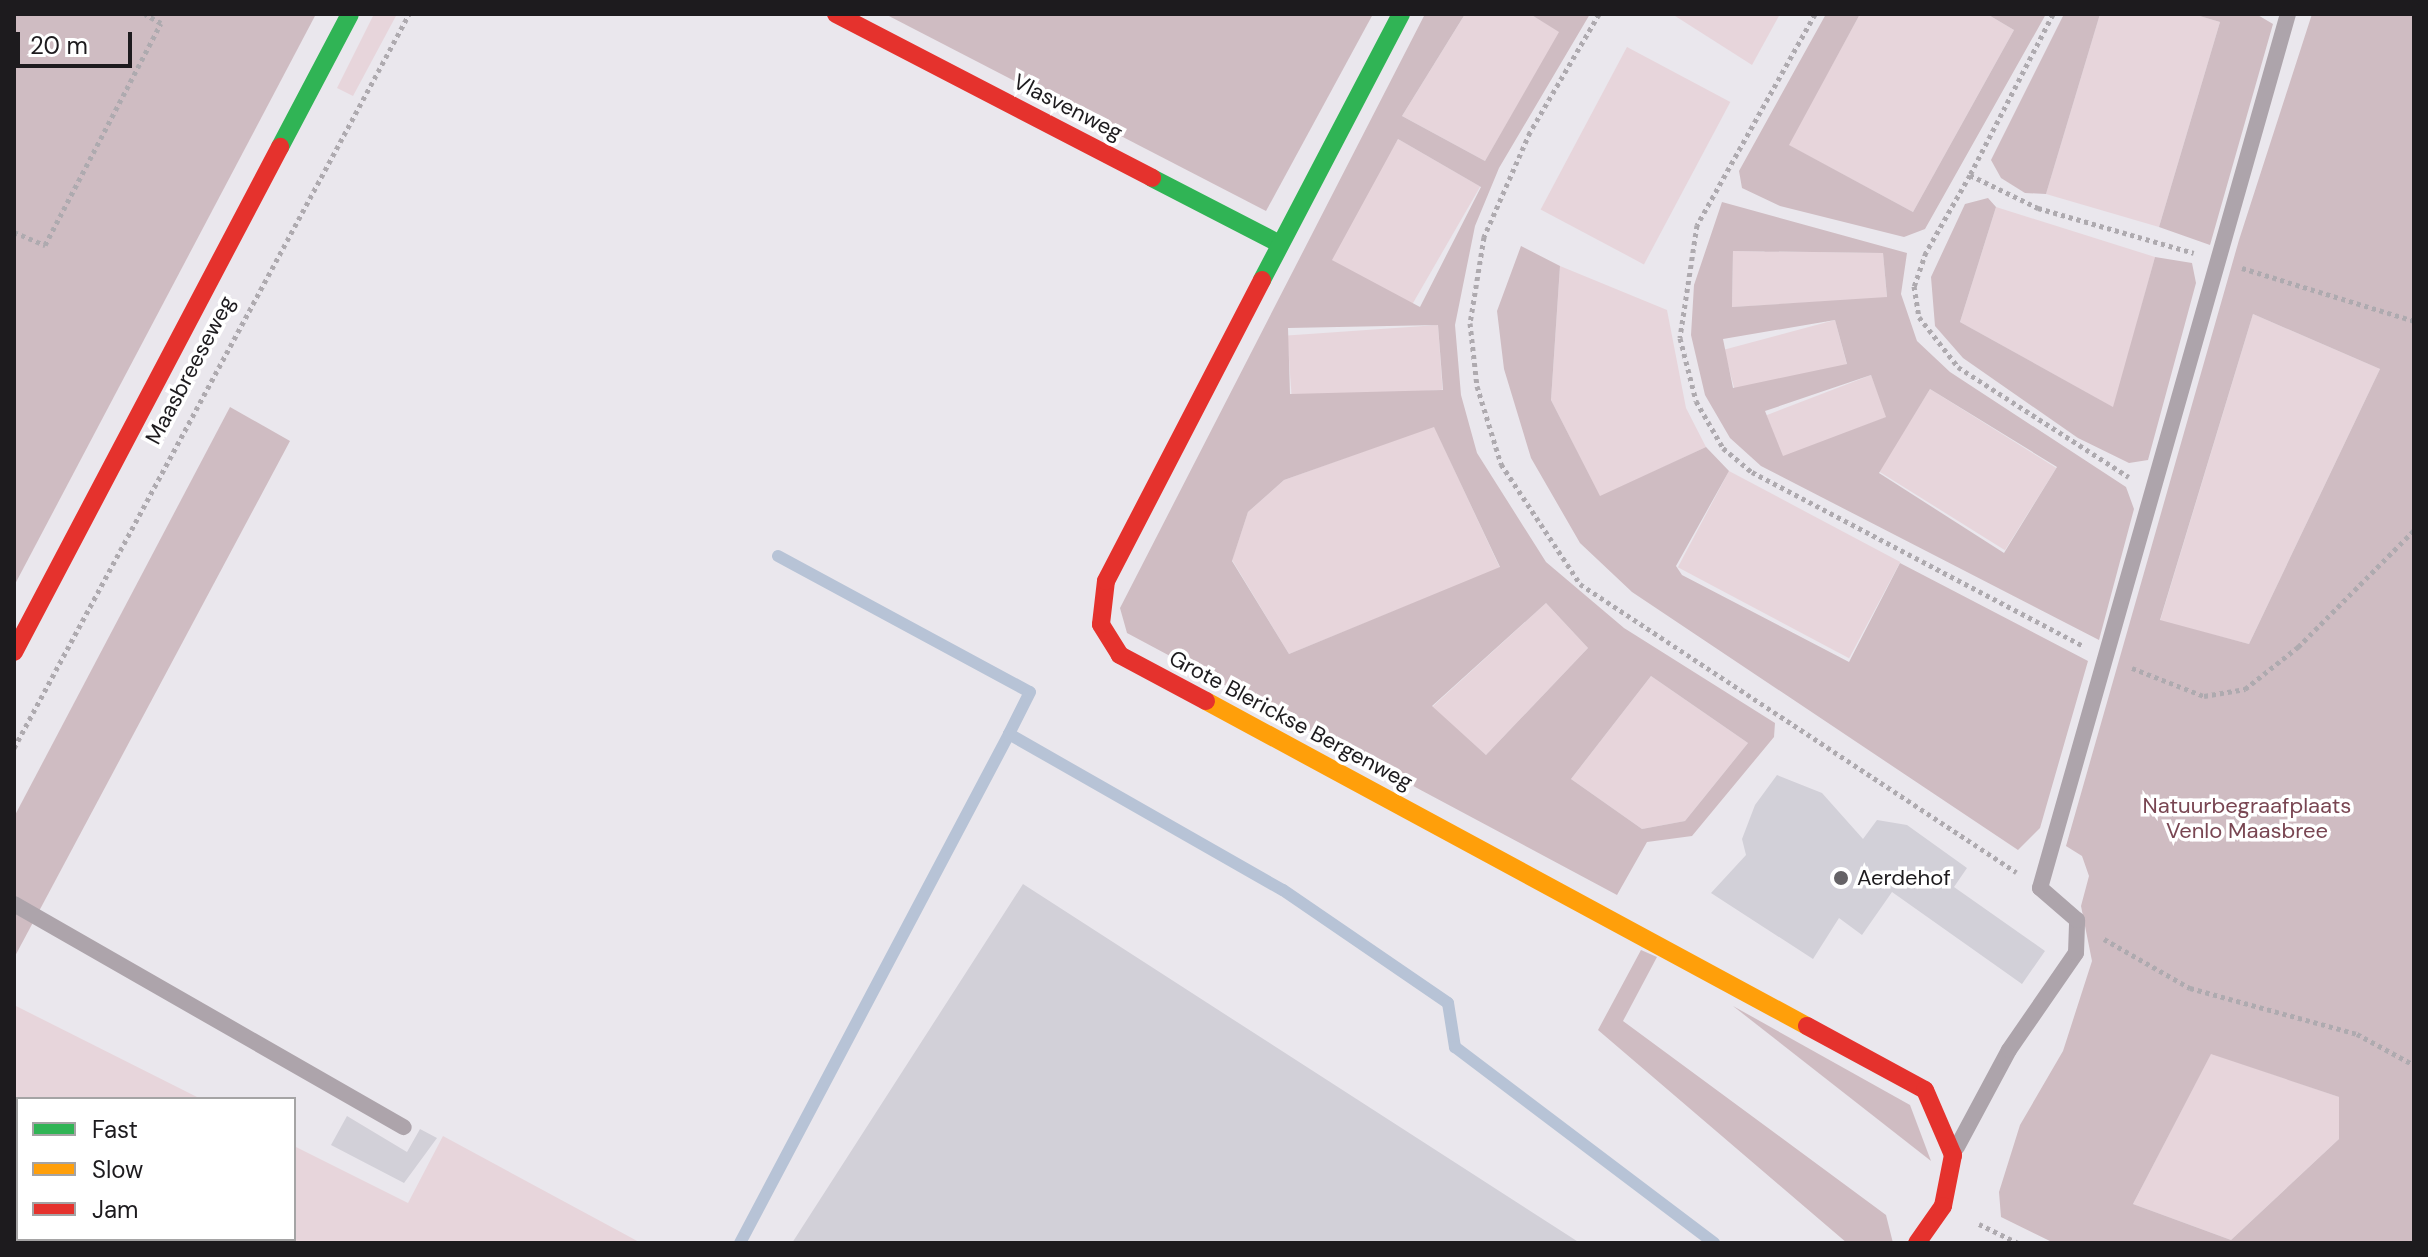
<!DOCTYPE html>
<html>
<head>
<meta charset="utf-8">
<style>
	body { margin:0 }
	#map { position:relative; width:2428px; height:1257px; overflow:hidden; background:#eae7ed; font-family:"DM Sans",sans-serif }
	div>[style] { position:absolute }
	.green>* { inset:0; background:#e7d5db; transform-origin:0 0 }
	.forest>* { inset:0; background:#cfbcc2 }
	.stream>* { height:12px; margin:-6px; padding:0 6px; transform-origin:6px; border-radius:6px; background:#b7c3d6 }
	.building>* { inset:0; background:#d2d0d8 }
	.path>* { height:5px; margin-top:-2.5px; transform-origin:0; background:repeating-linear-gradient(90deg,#aeaaaf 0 4px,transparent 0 8px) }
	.lane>* { height:16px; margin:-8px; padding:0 8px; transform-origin:8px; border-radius:8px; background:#ada4ab }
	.fast>* { height:18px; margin:-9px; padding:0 9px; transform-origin:9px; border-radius:9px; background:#30b455 }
	.slow>* { height:18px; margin:-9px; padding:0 9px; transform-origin:9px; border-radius:9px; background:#ff9f0a }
	.jam>* { height:18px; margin:-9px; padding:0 9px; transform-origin:9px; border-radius:9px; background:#e5322d }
	.dots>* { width:22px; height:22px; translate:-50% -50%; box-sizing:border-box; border:4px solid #fff; border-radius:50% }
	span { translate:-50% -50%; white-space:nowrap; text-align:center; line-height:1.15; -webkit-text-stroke:7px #fff; paint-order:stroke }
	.street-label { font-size:22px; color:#1d1b1e }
	.park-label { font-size:22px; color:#794652 }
	.poi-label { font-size:22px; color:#1d1b1e }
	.left { translate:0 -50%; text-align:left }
	.frame { position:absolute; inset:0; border:16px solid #1d1b1e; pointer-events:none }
	.legend { position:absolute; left:16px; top:1097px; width:280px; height:144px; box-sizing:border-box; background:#fff; border:2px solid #a5a4a5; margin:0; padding:10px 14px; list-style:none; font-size:24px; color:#1d1b1e }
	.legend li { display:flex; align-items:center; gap:16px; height:40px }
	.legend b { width:40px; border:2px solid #a5a4a5 }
	.scale { position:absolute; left:16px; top:32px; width:116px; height:36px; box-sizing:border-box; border:4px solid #1d1b1e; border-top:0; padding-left:10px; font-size:24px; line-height:28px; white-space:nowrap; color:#1d1b1e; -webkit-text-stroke:6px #fff; paint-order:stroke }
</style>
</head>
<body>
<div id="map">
	<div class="green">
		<i style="clip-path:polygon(374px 14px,397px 14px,353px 96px,337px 88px)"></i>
		<i style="clip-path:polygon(1465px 14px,1530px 14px,1560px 32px,1485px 161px,1402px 116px)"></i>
		<i style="clip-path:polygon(1672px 14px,1780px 14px,1752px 65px)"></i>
		<i style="clip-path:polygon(1860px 14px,1987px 14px,2014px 30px,1913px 212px,1788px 145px)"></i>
		<i style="clip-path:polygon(2100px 14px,2193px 14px,2220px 22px,2159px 227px,2046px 194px)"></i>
		<i style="left:1627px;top:47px;width:117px;height:184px;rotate:28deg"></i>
		<i style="left:1398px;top:139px;width:95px;height:138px;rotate:30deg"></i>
		<i style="clip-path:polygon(1996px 207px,2155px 257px,2114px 408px,1960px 322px)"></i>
		<i style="clip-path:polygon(1733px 251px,1883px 253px,1887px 298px,1732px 307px)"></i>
		<i style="clip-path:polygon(1560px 266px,1667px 310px,1686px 408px,1706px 447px,1600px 497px,1551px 400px)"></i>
		<i style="clip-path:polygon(2253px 314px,2380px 369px,2249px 644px,2160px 621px)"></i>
		<i style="left:1835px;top:320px;width:46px;height:115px;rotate:75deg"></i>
		<i style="left:1438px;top:325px;width:65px;height:151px;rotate:86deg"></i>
		<i style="left:1871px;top:375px;width:45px;height:112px;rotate:69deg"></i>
		<i style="left:1930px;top:389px;width:149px;height:97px;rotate:32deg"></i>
		<i style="clip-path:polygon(1434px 426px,1500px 568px,1289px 654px,1232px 560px,1248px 512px,1284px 480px)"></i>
		<i style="left:1729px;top:471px;width:194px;height:109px;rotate:28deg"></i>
		<i style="clip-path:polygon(1546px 603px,1588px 648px,1486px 755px,1432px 707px)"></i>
		<i style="clip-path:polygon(1651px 676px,1748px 743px,1685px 821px,1642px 829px,1571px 779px)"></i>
		<i style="clip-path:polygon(14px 1005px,201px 1099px,18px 1099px,18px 1239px,294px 1239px,294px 1146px,408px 1203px,443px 1136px,641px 1243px,14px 1243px)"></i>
		<i style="clip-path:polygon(2211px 1053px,2339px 1097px,2339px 1139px,2231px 1240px,2133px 1204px)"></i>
	</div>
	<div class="forest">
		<i style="clip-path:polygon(14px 14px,316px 14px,14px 586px)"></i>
		<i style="clip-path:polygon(885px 14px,1373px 14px,1266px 211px)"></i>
		<i style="clip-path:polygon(evenodd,1425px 14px,1465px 14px,1402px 116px,1485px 161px,1559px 32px,1530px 14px,1590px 14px,1499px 168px,1475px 226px,1455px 325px,1461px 395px,1477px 453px,1546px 562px,1624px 628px,1775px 723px,1774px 737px,1692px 836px,1647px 842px,1617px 895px,1127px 633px,1120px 608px,1425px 14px,1398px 139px,1481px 187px,1420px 307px,1332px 260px,1398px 139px,1425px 14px,1438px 325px,1443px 390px,1290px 394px,1288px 328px,1438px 325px,1425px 14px,1434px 427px,1500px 567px,1289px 654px,1232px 561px,1248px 512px,1284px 480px,1434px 427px,1425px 14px,1546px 603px,1588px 648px,1486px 755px,1432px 706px,1546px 603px,1425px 14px,1651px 676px,1748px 743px,1685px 821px,1642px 829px,1571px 779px,1651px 676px)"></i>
		<i style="clip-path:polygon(1826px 14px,1860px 14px,1789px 145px,1913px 212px,2014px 30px,1987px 14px,2046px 14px,1925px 229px,1904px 237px,1780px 206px,1742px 188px,1739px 171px)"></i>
		<i style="clip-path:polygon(2064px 14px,2100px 14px,2046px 194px,2025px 193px,2001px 178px,1991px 160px)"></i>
		<i style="clip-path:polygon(2193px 14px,2256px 14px,2273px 24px,2210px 245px,2159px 227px,2220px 22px)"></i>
		<i style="clip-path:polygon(evenodd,2312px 14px,2414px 14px,2414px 1243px,2054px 1243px,2001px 1217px,1999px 1192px,2020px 1125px,2063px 1051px,2092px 961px,2081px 906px,2089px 876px,2082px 856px,2066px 846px,2239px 240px,2312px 14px,2253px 314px,2380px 369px,2249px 644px,2160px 620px,2253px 314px,2312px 14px,2211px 1054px,2339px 1097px,2339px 1139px,2231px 1240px,2133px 1204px,2211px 1054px)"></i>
		<i style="clip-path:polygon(1988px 198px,1996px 207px,1960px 322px,2113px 407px,2155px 257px,2192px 263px,2196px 283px,2148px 460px,2129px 463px,2078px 438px,1963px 358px,1935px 326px,1931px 277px,1965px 204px)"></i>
		<i style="clip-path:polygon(evenodd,1722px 202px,1907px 253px,1901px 294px,1917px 341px,1950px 372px,2126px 487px,2134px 509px,2099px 640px,1761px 466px,1730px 438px,1705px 395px,1691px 335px,1694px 285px,1722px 202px,1733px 251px,1883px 253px,1887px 297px,1732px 307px,1733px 251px,1722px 202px,1835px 320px,1847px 364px,1733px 388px,1723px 339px,1835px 320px,1722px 202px,1871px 375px,1886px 417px,1783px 456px,1765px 411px,1871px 375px,1722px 202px,1930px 389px,2057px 467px,2004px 553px,1879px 473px,1930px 389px)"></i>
		<i style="clip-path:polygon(1521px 246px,1560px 266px,1551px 400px,1600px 496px,1706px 447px,1729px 471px,1676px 566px,1682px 575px,1849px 662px,1900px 563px,2088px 661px,2040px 828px,2018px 850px,1632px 592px,1580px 543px,1531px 458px,1504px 369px,1497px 311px)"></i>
		<i style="clip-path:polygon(230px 407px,290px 441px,14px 958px,14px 817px)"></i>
		<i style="clip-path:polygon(1641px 950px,1657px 957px,1623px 1021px,1886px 1215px,1893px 1243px,1847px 1243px,1598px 1030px)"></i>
		<i style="clip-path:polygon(1733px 1006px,1910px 1105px,1931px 1161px)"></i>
	</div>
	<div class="stream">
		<i style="left:778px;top:556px;width:286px;rotate:28.4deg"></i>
		<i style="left:1030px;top:692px;width:47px;rotate:116.6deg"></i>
		<i style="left:740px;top:1243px;width:576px;rotate:-62.14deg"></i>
		<i style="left:1009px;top:734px;width:315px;rotate:29.7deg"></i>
		<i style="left:1283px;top:890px;width:200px;rotate:34.4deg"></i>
		<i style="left:1448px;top:1003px;width:45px;rotate:81deg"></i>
		<i style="left:1455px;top:1047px;width:325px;rotate:37.1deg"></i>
	</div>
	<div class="building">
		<i style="clip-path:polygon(1777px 775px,1822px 793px,1863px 839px,1877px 820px,1907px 825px,1967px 868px,1954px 887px,2045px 951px,2022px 984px,1892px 892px,1862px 935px,1839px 918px,1813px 959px,1711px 893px,1746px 855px,1742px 839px,1755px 805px)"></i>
		<i style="clip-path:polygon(1023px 884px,1223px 1013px,1580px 1243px,792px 1243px)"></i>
		<i style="clip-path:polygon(347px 1116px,407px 1152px,420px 1129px,437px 1138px,404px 1183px,331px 1145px)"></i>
	</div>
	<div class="path">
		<i style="left:1599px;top:14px;width:137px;rotate:120.3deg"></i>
		<i style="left:1530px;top:132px;width:115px;rotate:113.7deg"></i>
		<i style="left:1484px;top:237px;width:87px;rotate:99.2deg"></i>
		<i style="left:1470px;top:323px;width:63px;rotate:83.7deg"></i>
		<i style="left:1477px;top:386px;width:82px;rotate:72.9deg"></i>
		<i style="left:1501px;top:464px;width:144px;rotate:56.6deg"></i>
		<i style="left:1580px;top:584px;width:523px;rotate:33.45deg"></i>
		<i style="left:1815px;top:14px;width:242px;rotate:119.2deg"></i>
		<i style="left:1697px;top:225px;width:114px;rotate:98.6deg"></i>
		<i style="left:1680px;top:338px;width:65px;rotate:75.7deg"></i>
		<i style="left:1696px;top:401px;width:54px;rotate:60.1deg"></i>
		<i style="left:1723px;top:448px;width:38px;rotate:40deg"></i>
		<i style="left:1752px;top:472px;width:374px;rotate:27.7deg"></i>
		<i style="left:2053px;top:14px;width:181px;rotate:117.3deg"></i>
		<i style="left:1970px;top:175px;width:76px;rotate:25.9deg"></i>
		<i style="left:2038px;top:208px;width:162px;rotate:16.1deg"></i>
		<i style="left:1970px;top:175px;width:89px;rotate:119.7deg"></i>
		<i style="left:1926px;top:252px;width:36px;rotate:109deg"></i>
		<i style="left:1914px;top:286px;width:31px;rotate:81deg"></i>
		<i style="left:1919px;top:317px;width:63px;rotate:52deg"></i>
		<i style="left:1958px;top:367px;width:203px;rotate:32.8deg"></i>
		<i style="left:14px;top:232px;width:34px;rotate:23deg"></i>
		<i style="left:45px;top:245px;width:250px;rotate:-62.4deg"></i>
		<i style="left:161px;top:23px;width:18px;rotate:-151deg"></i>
		<i style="left:2242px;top:268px;width:180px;rotate:17.1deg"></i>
		<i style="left:2132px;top:668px;width:77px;rotate:21.3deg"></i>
		<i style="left:2204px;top:696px;width:42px;rotate:-9.7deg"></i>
		<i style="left:2245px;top:689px;width:68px;rotate:-38.4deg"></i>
		<i style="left:2298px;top:647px;width:165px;rotate:-45.2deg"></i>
		<i style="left:14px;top:748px;width:834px;rotate:-61.71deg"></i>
		<i style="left:2104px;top:939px;width:99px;rotate:29.7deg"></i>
		<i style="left:2190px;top:988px;width:173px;rotate:15.4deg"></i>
		<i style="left:2357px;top:1034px;width:65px;rotate:28.5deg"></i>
		<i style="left:1979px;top:1224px;width:43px;rotate:26deg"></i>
	</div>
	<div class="lane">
		<i style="left:14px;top:904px;width:449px;rotate:29.8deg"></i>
		<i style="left:1957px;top:1147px;width:110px;rotate:-61.8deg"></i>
		<i style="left:2009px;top:1050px;width:118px;rotate:-55.4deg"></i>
		<i style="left:2076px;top:953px;width:33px;rotate:-88deg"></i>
		<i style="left:2077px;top:920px;width:49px;rotate:-139.1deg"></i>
		<i style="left:2040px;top:888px;width:909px;rotate:-74.16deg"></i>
	</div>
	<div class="fast">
		<i style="left:280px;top:147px;width:150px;rotate:-62.2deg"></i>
		<i style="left:1152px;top:178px;width:142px;rotate:27.3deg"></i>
		<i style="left:1262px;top:280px;width:300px;rotate:-62.4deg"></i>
	</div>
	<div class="slow">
		<i style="left:1206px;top:701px;width:683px;rotate:28.4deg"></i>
	</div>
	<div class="jam">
		<i style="left:836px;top:14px;width:356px;rotate:27.4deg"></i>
		<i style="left:14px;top:652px;width:571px;rotate:-62.22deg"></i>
		<i style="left:1206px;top:701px;width:98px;rotate:-151.9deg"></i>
		<i style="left:1120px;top:655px;width:36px;rotate:-122deg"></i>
		<i style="left:1101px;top:624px;width:43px;rotate:-83.4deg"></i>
		<i style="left:1106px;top:581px;width:339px;rotate:-62.6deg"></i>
		<i style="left:1807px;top:1026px;width:134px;rotate:28.5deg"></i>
		<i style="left:1925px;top:1090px;width:71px;rotate:66.7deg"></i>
		<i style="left:1953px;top:1155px;width:52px;rotate:101.1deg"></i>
		<i style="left:1943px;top:1206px;width:45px;rotate:125.1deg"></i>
	</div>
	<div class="dots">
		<i style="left:1841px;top:878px;background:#656266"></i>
	</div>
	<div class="street-label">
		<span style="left:1068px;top:107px;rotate:27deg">Vlasvenweg</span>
		<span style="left:190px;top:370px;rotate:-62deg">Maasbreeseweg</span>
		<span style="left:1291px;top:720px;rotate:28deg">Grote Blerickse Bergenweg</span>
	</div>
	<div class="park-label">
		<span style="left:2247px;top:818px">Natuurbegraafplaats<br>Venlo Maasbree</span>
	</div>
	<div class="poi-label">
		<span class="left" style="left:1857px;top:878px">Aerdehof</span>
	</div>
	<div class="frame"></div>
	<ul class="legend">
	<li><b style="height:10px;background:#30b455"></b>Fast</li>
	<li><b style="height:10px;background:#ff9f0a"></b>Slow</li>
	<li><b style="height:10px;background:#e5322d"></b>Jam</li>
	</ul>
	<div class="scale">20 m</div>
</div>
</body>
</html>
